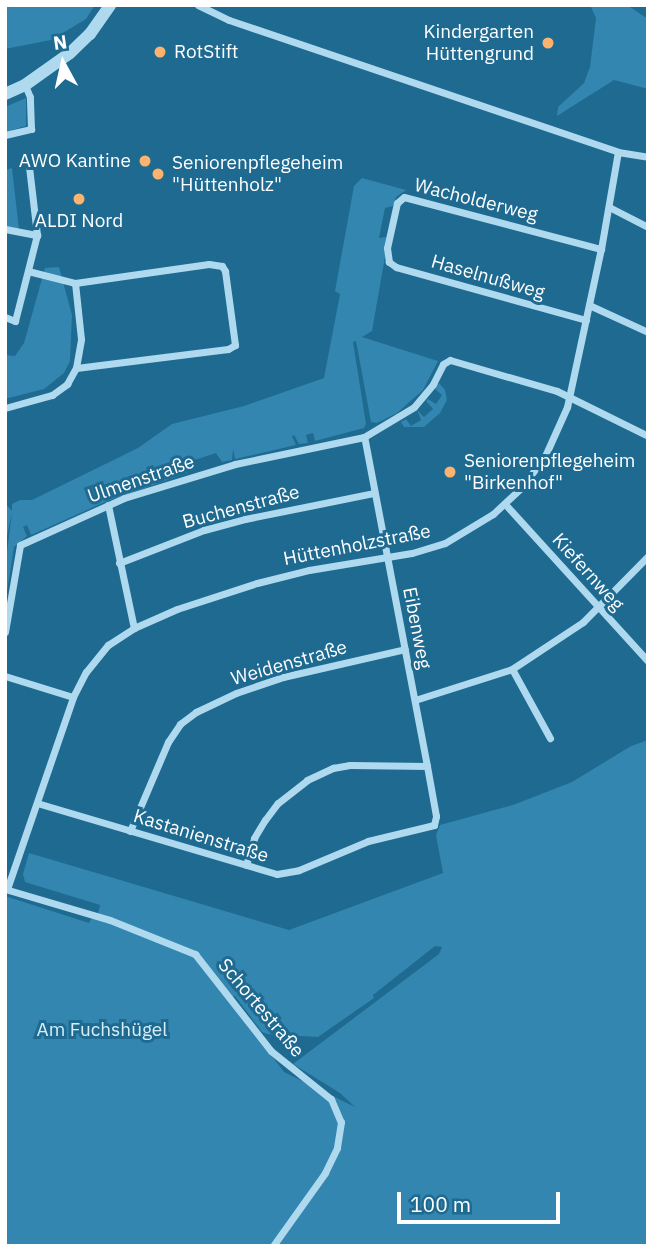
<!DOCTYPE html>
<html>
<head>
<meta charset="utf-8">
<style>
	body { margin:0 }
	#map { position:relative; width:653px; height:1251px; overflow:hidden; background:#1e6a91; font-family:"IBM Plex Sans",sans-serif }
	div>[style] { position:absolute }
	.green>* { inset:0; background:#3286af }
	.minor>* { height:7px; margin:-3.5px; padding:0 3.5px; transform-origin:3.5px; border-radius:3.5px; background:#afd9ee }
	.tertiary>* { height:12px; margin:-6px; padding:0 6px; transform-origin:6px; border-radius:6px; background:#afd9ee }
	.dots>* { width:19px; height:19px; translate:-50% -50%; box-sizing:border-box; border:4px solid #1e6a91; border-radius:50% }
	span { translate:-50% -50%; white-space:nowrap; text-align:center; line-height:1.15; -webkit-text-stroke:6px #1e6a91; paint-order:stroke }
	.poi-label { font-size:19px; color:#fff }
	.right { translate:-100% -50%; text-align:right }
	.left { translate:0 -50%; text-align:left }
	.street-label { font-size:19px; color:#fff }
	.park-label { font-size:19px; color:#d4eefa }
	.frame { position:absolute; inset:0; border:7px solid #fff; pointer-events:none }
	.north { position:absolute; left:28px; top:28px; width:70px; height:70px; -webkit-text-stroke:5px #1e6a91; paint-order:stroke; rotate:352deg; font-size:19px; font-weight:700; line-height:28px; text-align:center; color:#fff }
	.north::after { content:''; display:block; margin:auto; width:24px; height:32px; background:#fff; clip-path:polygon(50% 0,100% 100%,50% 72%,0 100%) }
	.scale { position:absolute; left:397px; top:1192px; width:163px; height:32px; box-sizing:border-box; border:4px solid #fff; border-top:0; padding-left:9px; font-size:21px; line-height:24px; white-space:nowrap; color:#fff; -webkit-text-stroke:5px #1e6a91; paint-order:stroke }
</style>
</head>
<body>
<div id="map">
	<div class="green">
		<i style="clip-path:polygon(5px 5px,95px 5px,86px 19px,51px 40px,5px 49px)"></i>
		<i style="clip-path:polygon(590px 5px,627px 5px,648px 19px,648px 89px,614px 80px,557px 116px,558px 107px,584px 83px,590px 67px,596px 18px)"></i>
		<i style="clip-path:polygon(26px 98px,26px 126px,5px 132px,5px 107px)"></i>
		<i style="clip-path:polygon(12px 168px,19px 230px,5px 227px,5px 170px)"></i>
		<i style="clip-path:polygon(362px 178px,406px 190px,396px 197px,393px 206px,385px 208px,379px 238px,386px 237px,385px 257px,372px 331px,362px 337px,438px 361px,423px 390px,397px 413px,377px 423px,371px 422px,356px 341px,353px 342px,366px 424px,364px 428px,315px 441px,313px 433px,306px 435px,308px 443px,299px 444px,294px 435px,292px 436px,296px 445px,235px 459px,233px 449px,232px 460px,222px 462px,216px 453px,185px 463px,187px 473px,105px 502px,31px 535px,27px 525px,23px 527px,27px 536px,14px 547px,5px 604px,5px 568px,12px 512px,5px 546px,5px 503px,12px 511px,12px 504px,20px 500px,32px 500px,138px 448px,172px 424px,244px 406px,324px 378px,340px 294px,335px 291px,354px 186px)"></i>
		<i style="clip-path:polygon(59px 267px,72px 315px,70px 361px,64px 373px,44px 389px,5px 399px,5px 355px,15px 356px,24px 343px,45px 268px)"></i>
		<i style="clip-path:polygon(439px 383px,445px 390px,447px 400px,440px 413px,424px 427px,404px 427px,401px 422px,406px 419px,411px 426px,421px 420px,417px 410px,424px 417px,433px 409px,426px 401px,428px 399px,436px 404px,442px 395px,435px 389px)"></i>
		<i style="clip-path:polygon(evenodd,648px 740px,648px 1246px,5px 1246px,5px 896px,89px 923px,91px 919px,97px 918px,100px 905px,25px 882px,23px 874px,29px 853px,289px 930px,443px 873px,436px 835px,440px 825px,513px 805px,572px 782px,631px 746px,648px 740px,435px 946px,442px 947px,439px 954px,293px 1064px,340px 1093px,355px 1107px,284px 1072px,228px 998px,235px 996px,262px 1032px,267px 1034px,318px 1037px,374px 998px,373px 995px,435px 946px)"></i>
	</div>
	<div class="minor">
		<i style="left:198px;top:5px;width:34px;rotate:26deg"></i>
		<i style="left:229px;top:20px;width:411px;rotate:18.7deg"></i>
		<i style="left:618px;top:152px;width:30px;rotate:9deg"></i>
		<i style="left:5px;top:135px;width:27px;rotate:-13deg"></i>
		<i style="left:31px;top:129px;width:32px;rotate:-92deg"></i>
		<i style="left:30px;top:97px;width:13px;rotate:-113deg"></i>
		<i style="left:609px;top:207px;width:44px;rotate:27.1deg"></i>
		<i style="left:5px;top:229px;width:33px;rotate:11deg"></i>
		<i style="left:28px;top:271px;width:49px;rotate:14.3deg"></i>
		<i style="left:75px;top:283px;width:135px;rotate:-8.1deg"></i>
		<i style="left:209px;top:264px;width:13px;rotate:9deg"></i>
		<i style="left:222px;top:266px;width:6px;rotate:59deg"></i>
		<i style="left:225px;top:271px;width:75px;rotate:82.3deg"></i>
		<i style="left:235px;top:345px;width:8px;rotate:150deg"></i>
		<i style="left:228px;top:349px;width:153px;rotate:172.9deg"></i>
		<i style="left:589px;top:305px;width:65px;rotate:24.6deg"></i>
		<i style="left:5px;top:317px;width:11px;rotate:22deg"></i>
		<i style="left:15px;top:321px;width:89px;rotate:-75.7deg"></i>
		<i style="left:37px;top:235px;width:68px;rotate:-96.7deg"></i>
		<i style="left:586px;top:320px;width:197px;rotate:-164.4deg"></i>
		<i style="left:396px;top:267px;width:9px;rotate:-144deg"></i>
		<i style="left:389px;top:262px;width:14px;rotate:-98deg"></i>
		<i style="left:387px;top:248px;width:46px;rotate:-77.5deg"></i>
		<i style="left:397px;top:203px;width:9px;rotate:-41deg"></i>
		<i style="left:404px;top:197px;width:204px;rotate:14.8deg"></i>
		<i style="left:5px;top:408px;width:49px;rotate:-15.5deg"></i>
		<i style="left:52px;top:395px;width:19px;rotate:-36deg"></i>
		<i style="left:67px;top:384px;width:18px;rotate:-61deg"></i>
		<i style="left:76px;top:368px;width:29px;rotate:-80deg"></i>
		<i style="left:81px;top:339px;width:56px;rotate:-96.1deg"></i>
		<i style="left:505px;top:504px;width:212px;rotate:47.7deg"></i>
		<i style="left:108px;top:505px;width:126px;rotate:78.1deg"></i>
		<i style="left:119px;top:563px;width:91px;rotate:-21.2deg"></i>
		<i style="left:204px;top:530px;width:42px;rotate:-15deg"></i>
		<i style="left:245px;top:519px;width:132px;rotate:-11.4deg"></i>
		<i style="left:5px;top:632px;width:88px;rotate:-80.2deg"></i>
		<i style="left:20px;top:545px;width:114px;rotate:-24.3deg"></i>
		<i style="left:124px;top:498px;width:116px;rotate:-17deg"></i>
		<i style="left:235px;top:464px;width:132px;rotate:-11.8deg"></i>
		<i style="left:364px;top:437px;width:58px;rotate:-31deg"></i>
		<i style="left:414px;top:407px;width:30px;rotate:-50deg"></i>
		<i style="left:433px;top:384px;width:22px;rotate:-63deg"></i>
		<i style="left:443px;top:364px;width:8px;rotate:-30deg"></i>
		<i style="left:450px;top:360px;width:111px;rotate:16.2deg"></i>
		<i style="left:557px;top:391px;width:102px;rotate:26.3deg"></i>
		<i style="left:512px;top:669px;width:79px;rotate:61.2deg"></i>
		<i style="left:5px;top:676px;width:71px;rotate:17.2deg"></i>
		<i style="left:415px;top:700px;width:102px;rotate:-17.7deg"></i>
		<i style="left:512px;top:669px;width:85px;rotate:-33.5deg"></i>
		<i style="left:583px;top:622px;width:93px;rotate:-45.4deg"></i>
		<i style="left:37px;top:803px;width:250px;rotate:16.5deg"></i>
		<i style="left:277px;top:874px;width:22px;rotate:-10deg"></i>
		<i style="left:299px;top:870px;width:75px;rotate:-22.8deg"></i>
		<i style="left:368px;top:841px;width:68px;rotate:-13.6deg"></i>
		<i style="left:434px;top:825px;width:9px;rotate:-77deg"></i>
		<i style="left:436px;top:816px;width:51px;rotate:-100.2deg"></i>
		<i style="left:427px;top:766px;width:335px;rotate:-100.8deg"></i>
		<i style="left:130px;top:831px;width:97px;rotate:-66.9deg"></i>
		<i style="left:168px;top:742px;width:22px;rotate:-56deg"></i>
		<i style="left:180px;top:724px;width:20px;rotate:-37deg"></i>
		<i style="left:196px;top:712px;width:44px;rotate:-25.4deg"></i>
		<i style="left:236px;top:693px;width:50px;rotate:-18.8deg"></i>
		<i style="left:283px;top:677px;width:125px;rotate:-12.9deg"></i>
		<i style="left:246px;top:865px;width:28px;rotate:-73deg"></i>
		<i style="left:254px;top:838px;width:21px;rotate:-59deg"></i>
		<i style="left:265px;top:820px;width:21px;rotate:-53deg"></i>
		<i style="left:278px;top:803px;width:37px;rotate:-38deg"></i>
		<i style="left:307px;top:780px;width:29px;rotate:-25deg"></i>
		<i style="left:333px;top:768px;width:17px;rotate:-10deg"></i>
		<i style="left:350px;top:765px;width:77px;rotate:0.7deg"></i>
		<i style="left:5px;top:889px;width:109px;rotate:16.4deg"></i>
		<i style="left:110px;top:920px;width:92px;rotate:21.8deg"></i>
		<i style="left:195px;top:954px;width:123px;rotate:51.9deg"></i>
		<i style="left:271px;top:1051px;width:77px;rotate:38.7deg"></i>
		<i style="left:331px;top:1099px;width:25px;rotate:67deg"></i>
		<i style="left:341px;top:1122px;width:26px;rotate:99deg"></i>
		<i style="left:337px;top:1148px;width:28px;rotate:116deg"></i>
		<i style="left:325px;top:1173px;width:90px;rotate:125.5deg"></i>
		<i style="left:7px;top:889px;width:203px;rotate:-71deg"></i>
		<i style="left:73px;top:697px;width:28px;rotate:-63deg"></i>
		<i style="left:86px;top:672px;width:35px;rotate:-51deg"></i>
		<i style="left:108px;top:645px;width:31px;rotate:-33deg"></i>
		<i style="left:134px;top:628px;width:47px;rotate:-23.8deg"></i>
		<i style="left:177px;top:609px;width:84px;rotate:-18deg"></i>
		<i style="left:257px;top:583px;width:54px;rotate:-14deg"></i>
		<i style="left:309px;top:570px;width:104px;rotate:-9.4deg"></i>
		<i style="left:412px;top:553px;width:34px;rotate:-17deg"></i>
		<i style="left:445px;top:543px;width:56px;rotate:-31.1deg"></i>
		<i style="left:493px;top:514px;width:38px;rotate:-43deg"></i>
		<i style="left:521px;top:488px;width:40px;rotate:-53deg"></i>
		<i style="left:545px;top:456px;width:54px;rotate:-65.8deg"></i>
		<i style="left:567px;top:407px;width:162px;rotate:-77.9deg"></i>
		<i style="left:601px;top:249px;width:98px;rotate:-80.1deg"></i>
	</div>
	<div class="tertiary">
		<i style="left:5px;top:94px;width:22px;rotate:-24deg"></i>
		<i style="left:25px;top:85px;width:55px;rotate:-35.4deg"></i>
		<i style="left:70px;top:53px;width:28px;rotate:-44deg"></i>
		<i style="left:90px;top:34px;width:35px;rotate:-55deg"></i>
	</div>
	<div class="dots">
		<i style="left:548px;top:43px;background:#fcb36e"></i>
		<i style="left:160px;top:52px;background:#fcb36e"></i>
		<i style="left:145px;top:161px;background:#fcb36e"></i>
		<i style="left:158px;top:174px;background:#fcb36e"></i>
		<i style="left:79px;top:199px;background:#fcb36e"></i>
		<i style="left:450px;top:472px;background:#fcb36e"></i>
	</div>
	<div class="poi-label">
		<span class="right" style="left:534px;top:43px">Kindergarten<br>Hüttengrund</span>
		<span class="left" style="left:174px;top:52px">RotStift</span>
		<span class="right" style="left:131px;top:161px">AWO Kantine</span>
		<span class="left" style="left:172px;top:174px">Seniorenpflegeheim<br>"Hüttenholz"</span>
		<span style="left:79px;top:221px">ALDI Nord</span>
		<span class="left" style="left:464px;top:472px">Seniorenpflegeheim<br>"Birkenhof"</span>
	</div>
	<div class="street-label">
		<span style="left:476px;top:200px;rotate:14deg">Wacholderweg</span>
		<span style="left:488px;top:277px;rotate:16deg">Haselnußweg</span>
		<span style="left:141px;top:479px;rotate:-19deg">Ulmenstraße</span>
		<span style="left:241px;top:507px;rotate:-15deg">Buchenstraße</span>
		<span style="left:357px;top:545px;rotate:-11deg">Hüttenholzstraße</span>
		<span style="left:588px;top:572px;rotate:48deg">Kiefernweg</span>
		<span style="left:417px;top:628px;rotate:79deg">Eibenweg</span>
		<span style="left:289px;top:663px;rotate:-16deg">Weidenstraße</span>
		<span style="left:201px;top:836px;rotate:17deg">Kastanienstraße</span>
		<span style="left:261px;top:1008px;rotate:50deg">Schortestraße</span>
	</div>
	<div class="park-label">
		<span style="left:102px;top:1030px">Am Fuchshügel</span>
	</div>
	<div class="frame"></div>
	<div class="north">N</div>
	<div class="scale">100 m</div>
</div>
</body>
</html>
